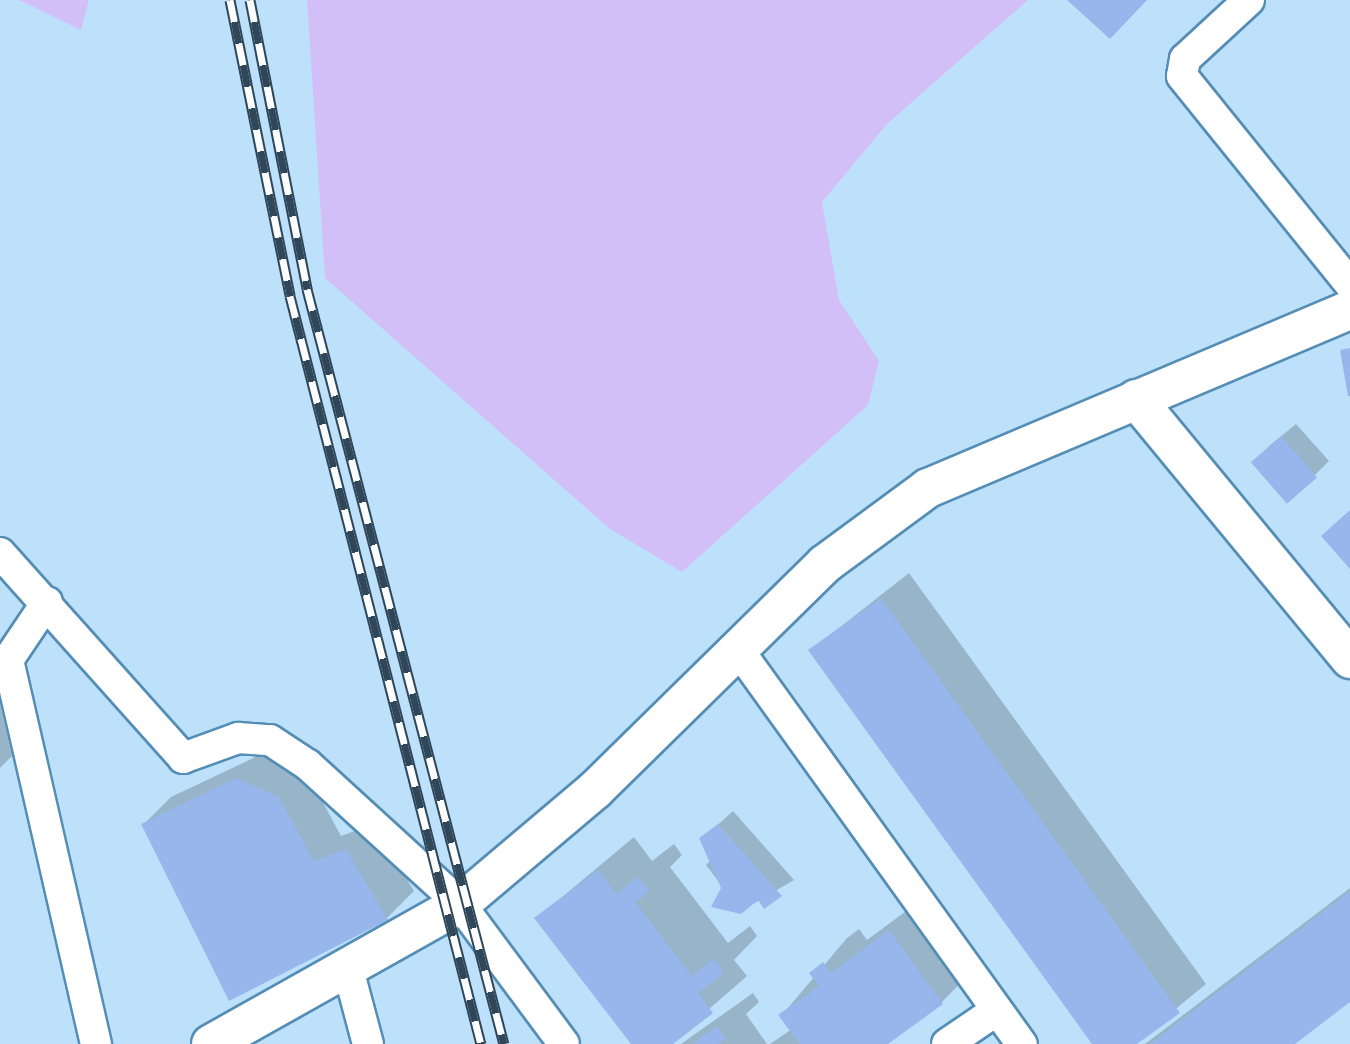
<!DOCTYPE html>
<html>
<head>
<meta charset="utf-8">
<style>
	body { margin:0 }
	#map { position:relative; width:1350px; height:1044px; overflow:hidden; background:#bee1fb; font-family:"Fira Sans Condensed",sans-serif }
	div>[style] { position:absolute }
	.green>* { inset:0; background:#d2bff8 }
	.shadow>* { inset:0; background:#0003 }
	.building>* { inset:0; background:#96b6ec; transform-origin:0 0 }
	.roads { filter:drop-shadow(2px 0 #548db5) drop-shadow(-2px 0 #548db5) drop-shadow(0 2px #548db5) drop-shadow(0 -2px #548db5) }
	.minor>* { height:30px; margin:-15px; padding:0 15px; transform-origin:15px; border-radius:15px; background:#fff }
	.tertiary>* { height:38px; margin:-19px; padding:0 19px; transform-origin:19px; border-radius:19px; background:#fff }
	.rail>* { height:11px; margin-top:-5.5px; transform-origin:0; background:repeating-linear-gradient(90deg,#fcfcfc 0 22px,#304759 0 44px); box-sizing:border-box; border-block:2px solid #304759 }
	span { translate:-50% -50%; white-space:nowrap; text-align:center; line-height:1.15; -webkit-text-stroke:9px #fcfcfc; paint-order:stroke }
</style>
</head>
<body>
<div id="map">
	<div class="green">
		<i style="clip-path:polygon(19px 0,89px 0,81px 30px)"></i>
		<i style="clip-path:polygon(307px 0,1028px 0,887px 124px,822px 202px,839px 300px,879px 361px,868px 405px,682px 572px,610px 529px,325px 278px)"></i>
	</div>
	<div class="shadow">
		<i style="clip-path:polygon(1296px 424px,1329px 461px,1315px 475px,1267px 448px)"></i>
		<i style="clip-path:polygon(909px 573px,1206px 984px,1133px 1044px,1095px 1044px,811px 650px)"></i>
		<i style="clip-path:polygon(0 704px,12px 756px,0 768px)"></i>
		<i style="clip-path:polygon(264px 753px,306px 771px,341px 836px,374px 824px,414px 891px,387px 918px,230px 997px,144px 824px,171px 797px)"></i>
		<i style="clip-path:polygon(733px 811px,794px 880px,741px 911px,706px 865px,715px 856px,702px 839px)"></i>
		<i style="clip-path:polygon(634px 837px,652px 861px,674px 844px,682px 855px,670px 867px,728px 943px,750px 926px,757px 936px,734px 960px,747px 976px,669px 1044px,635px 1044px,537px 918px)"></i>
		<i style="clip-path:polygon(1350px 888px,1350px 999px,1291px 1044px,1145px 1044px)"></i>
		<i style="clip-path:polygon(925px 897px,976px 967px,942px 1002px,884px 1044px,770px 1044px,792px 1029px,782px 1015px,847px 938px,859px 929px,867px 940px)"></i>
		<i style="clip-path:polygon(753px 993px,759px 1002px,746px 1014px,767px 1044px,681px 1044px)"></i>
	</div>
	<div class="building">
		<i style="clip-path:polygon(1067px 0,1147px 0,1110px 39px)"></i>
		<i style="clip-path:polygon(1350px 348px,1350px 396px,1348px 396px,1340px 350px)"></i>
		<i style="left:1281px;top:436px;width:55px;height:40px;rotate:49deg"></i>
		<i style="clip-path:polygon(1350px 510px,1350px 569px,1321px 536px)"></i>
		<i style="clip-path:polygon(881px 598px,1180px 1013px,1137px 1044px,1092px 1044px,808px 650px)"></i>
		<i style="clip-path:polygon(236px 778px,279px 797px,314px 861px,346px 849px,388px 920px,229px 1001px,141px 824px)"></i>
		<i style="clip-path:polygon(718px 824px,782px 896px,764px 909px,758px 900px,741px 914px,711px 907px,721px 888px,699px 838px)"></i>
		<i style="clip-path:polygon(598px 870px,616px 894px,638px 877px,649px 891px,635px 902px,692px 976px,714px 959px,724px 973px,698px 993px,713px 1013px,673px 1044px,631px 1044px,534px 918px)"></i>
		<i style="clip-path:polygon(1350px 891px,1350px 1002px,1295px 1044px,1150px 1044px)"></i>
		<i style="clip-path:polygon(889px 930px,943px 1004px,888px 1044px,800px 1044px,778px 1015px,819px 986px,809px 973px,823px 962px,831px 973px)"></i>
		<i style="clip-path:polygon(717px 1026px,725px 1039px,718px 1044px,692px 1044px)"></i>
	</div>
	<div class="roads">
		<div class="minor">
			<i style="left:1249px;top:0;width:87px;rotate:137.3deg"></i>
			<i style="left:1185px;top:59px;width:17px;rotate:100deg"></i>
			<i style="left:1182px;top:76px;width:267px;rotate:51.1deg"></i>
			<i style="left:0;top:553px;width:275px;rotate:48.2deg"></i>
			<i style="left:183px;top:758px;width:59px;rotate:-20deg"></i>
			<i style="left:238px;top:738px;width:32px;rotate:4deg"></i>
			<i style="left:270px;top:740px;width:45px;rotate:33.3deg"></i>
			<i style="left:308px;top:765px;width:206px;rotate:42.4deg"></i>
			<i style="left:460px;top:904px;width:174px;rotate:53.4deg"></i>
			<i style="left:47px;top:602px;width:70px;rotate:123.9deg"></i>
			<i style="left:8px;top:660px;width:394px;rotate:77.1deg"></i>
			<i style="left:737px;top:648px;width:488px;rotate:54.3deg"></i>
			<i style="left:348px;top:969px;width:78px;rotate:75.1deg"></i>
			<i style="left:947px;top:1044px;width:60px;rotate:-34.2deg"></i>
		</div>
		<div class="tertiary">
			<i style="left:1136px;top:399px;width:337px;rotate:50.5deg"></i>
			<i style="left:211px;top:1044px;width:286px;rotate:-29.3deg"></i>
			<i style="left:460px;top:904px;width:177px;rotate:-40.2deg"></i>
			<i style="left:595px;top:790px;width:322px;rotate:-44.5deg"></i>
			<i style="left:825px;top:564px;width:128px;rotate:-36.4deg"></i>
			<i style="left:928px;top:488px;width:458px;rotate:-22.9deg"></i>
		</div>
	</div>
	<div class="rail">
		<i style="left:230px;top:0;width:302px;rotate:78.5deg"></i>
		<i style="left:290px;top:296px;width:772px;rotate:75.68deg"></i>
		<i style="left:250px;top:0;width:295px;rotate:78.8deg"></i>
		<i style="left:307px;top:289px;width:780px;rotate:75.38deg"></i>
	</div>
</div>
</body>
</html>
